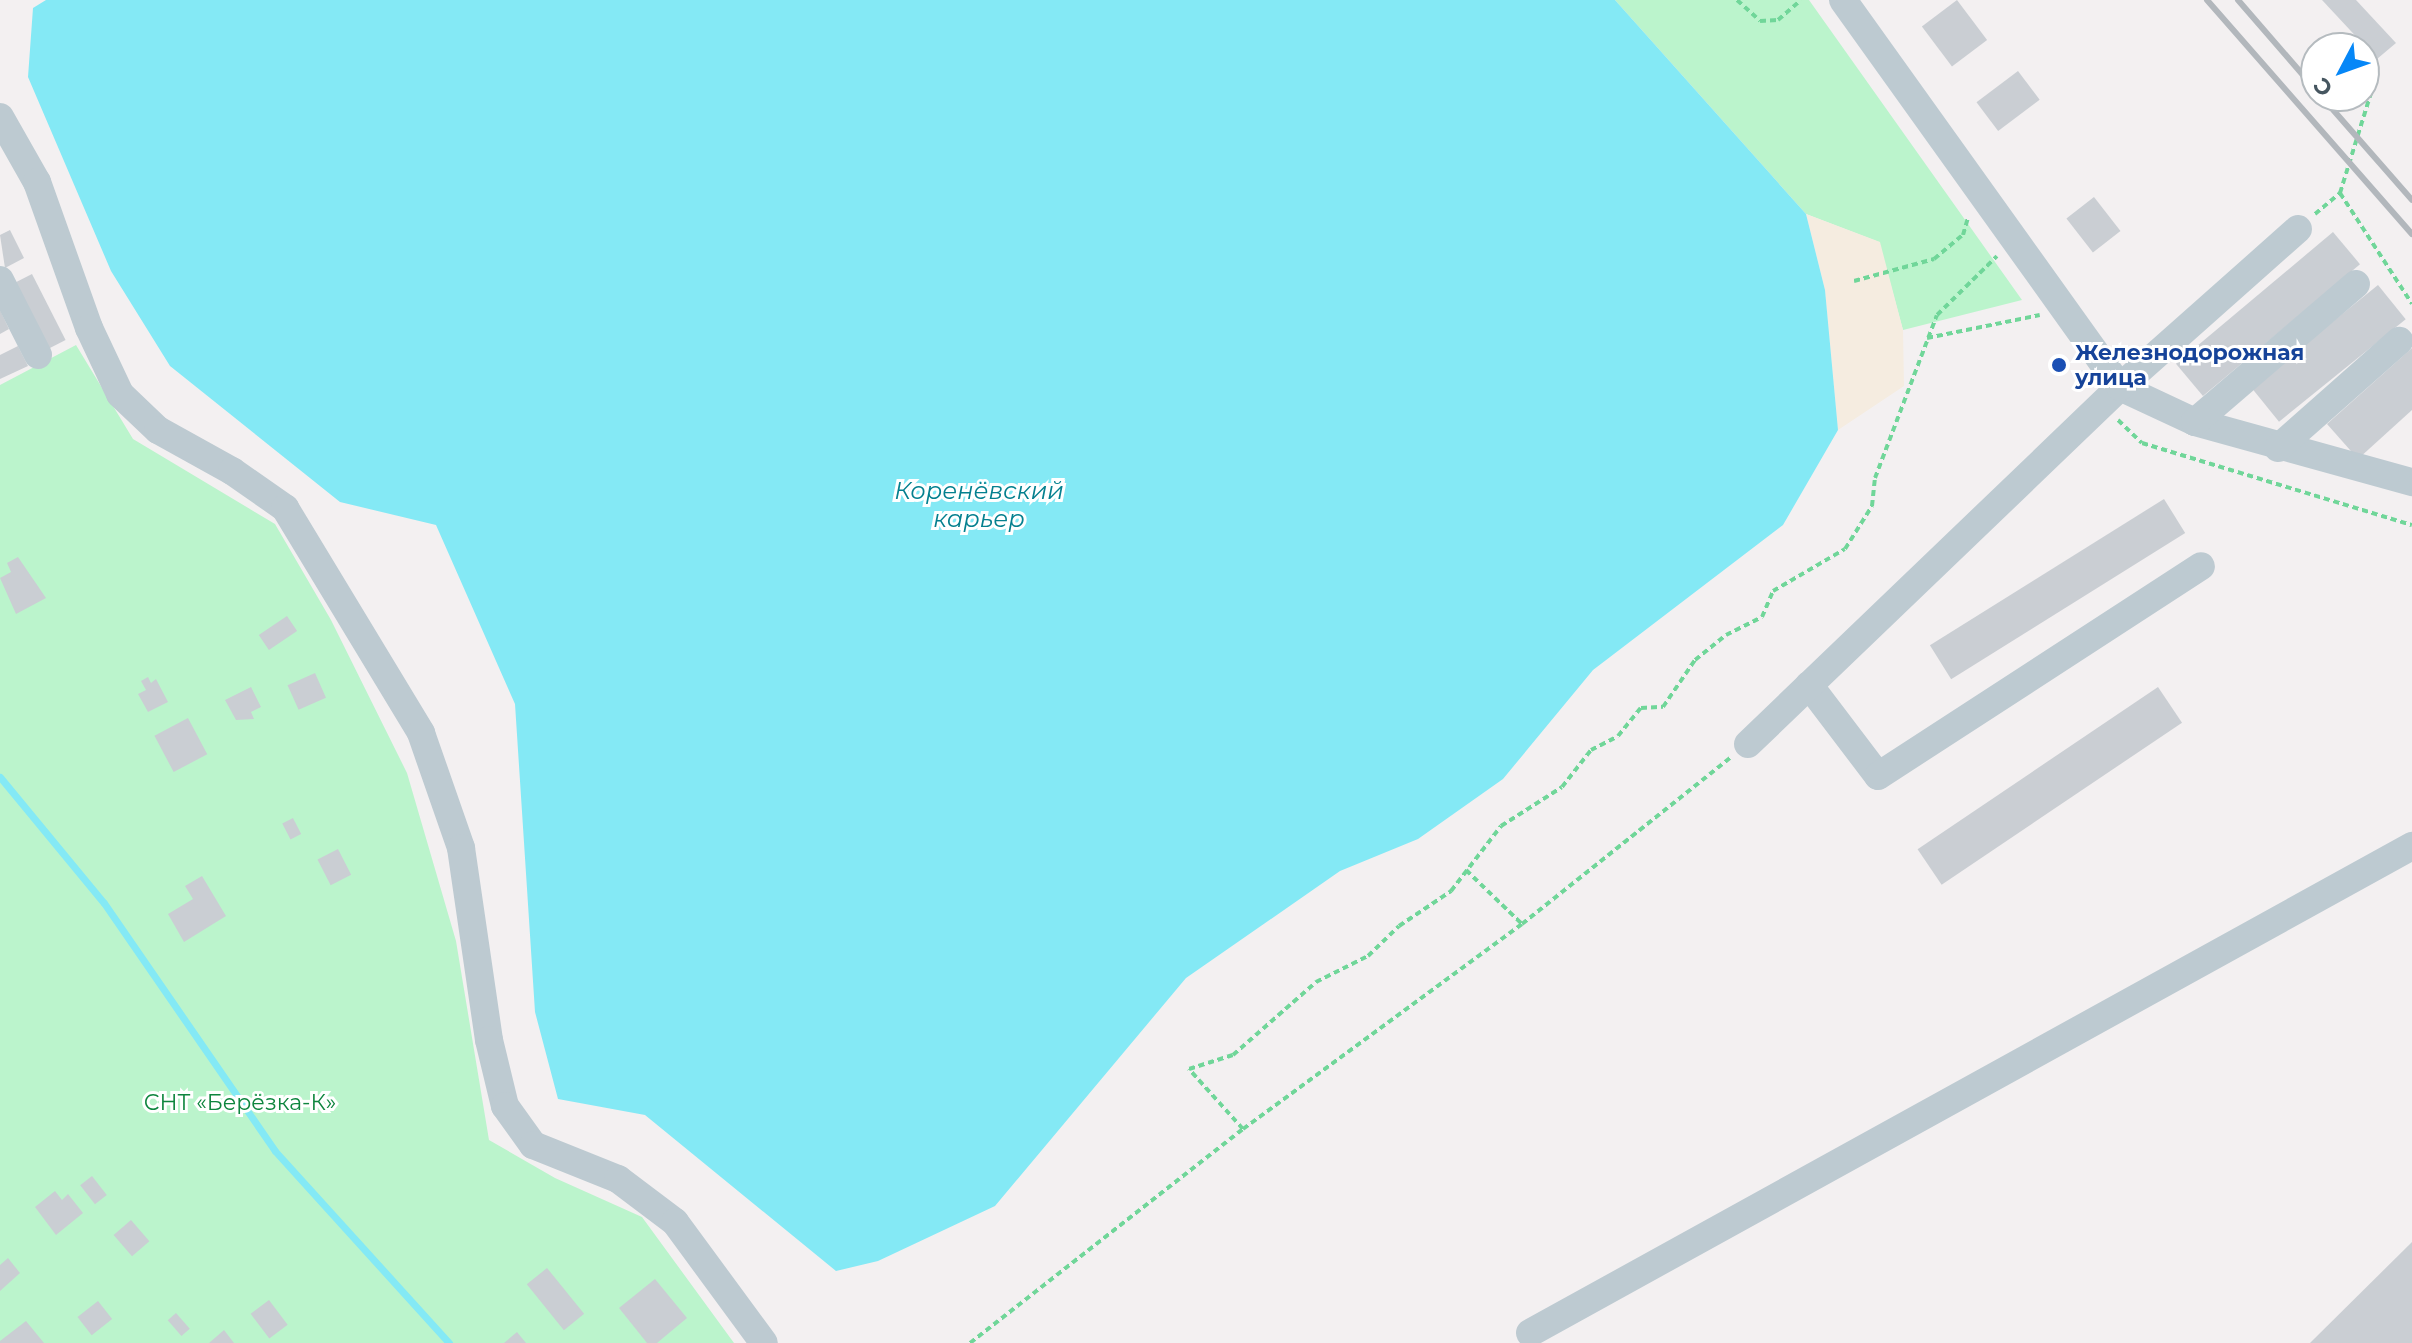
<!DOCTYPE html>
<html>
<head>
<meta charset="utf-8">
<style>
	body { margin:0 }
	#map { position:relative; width:2412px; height:1343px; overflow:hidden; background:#f3f0f1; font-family:Montserrat,sans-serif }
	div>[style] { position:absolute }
	.green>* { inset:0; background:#bbf4cc }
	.sand>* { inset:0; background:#f5ece0 }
	.water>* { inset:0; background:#84e9f5 }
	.stream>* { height:7px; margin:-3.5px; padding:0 3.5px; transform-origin:3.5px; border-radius:3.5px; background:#84e9f5 }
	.building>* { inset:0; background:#caced3; transform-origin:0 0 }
	.path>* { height:4px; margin-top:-2px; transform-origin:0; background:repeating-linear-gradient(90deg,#70d699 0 6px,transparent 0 10px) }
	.minor>* { height:28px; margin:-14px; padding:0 14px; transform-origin:14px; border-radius:14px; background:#bdcad1 }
	.rail>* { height:6px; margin:-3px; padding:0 3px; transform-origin:3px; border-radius:3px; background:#b2b7bc }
	.dots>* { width:22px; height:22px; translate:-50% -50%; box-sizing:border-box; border:4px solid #fff; border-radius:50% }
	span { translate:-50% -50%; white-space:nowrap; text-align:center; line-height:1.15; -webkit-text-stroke:6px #fff; paint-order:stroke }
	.transit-label { font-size:22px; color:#164399; font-weight:700 }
	.left { translate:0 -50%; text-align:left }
	.park-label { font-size:22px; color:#0e853e }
	.water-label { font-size:24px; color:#04808f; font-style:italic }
	.north { position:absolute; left:2300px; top:32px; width:80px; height:80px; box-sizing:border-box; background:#fff; border:2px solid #b5bbbf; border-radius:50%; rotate:229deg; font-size:22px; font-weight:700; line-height:32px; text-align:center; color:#465660 }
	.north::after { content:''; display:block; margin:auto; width:28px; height:36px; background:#0687f7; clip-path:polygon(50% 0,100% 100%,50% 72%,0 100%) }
</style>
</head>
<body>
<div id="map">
	<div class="green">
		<i style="clip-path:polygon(1615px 0,1809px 0,2022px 300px,1903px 330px,1879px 242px,1806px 214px)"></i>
		<i style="clip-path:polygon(76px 345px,133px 439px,275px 524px,331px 620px,407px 773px,456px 941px,489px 1140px,555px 1178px,642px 1217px,734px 1343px,0 1343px,0 385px)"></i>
	</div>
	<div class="sand">
		<i style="clip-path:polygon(1806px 214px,1880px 242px,1903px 330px,1904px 386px,1838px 430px,1825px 290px)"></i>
	</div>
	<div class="water">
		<i style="clip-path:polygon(46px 0,1615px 0,1806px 214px,1825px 290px,1838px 430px,1783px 525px,1593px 670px,1503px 779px,1418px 839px,1340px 871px,1186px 978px,995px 1206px,878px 1261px,836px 1271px,645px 1115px,558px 1099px,535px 1012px,515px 704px,436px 525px,340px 502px,170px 366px,111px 271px,28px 77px,33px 8px)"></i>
	</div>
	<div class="stream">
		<i style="left:0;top:777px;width:163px;rotate:50.5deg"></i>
		<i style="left:104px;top:903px;width:301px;rotate:55.4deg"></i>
		<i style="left:275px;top:1151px;width:259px;rotate:47.8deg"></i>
	</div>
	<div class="building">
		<i style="left:1957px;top:0;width:50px;height:44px;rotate:53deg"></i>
		<i style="clip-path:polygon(2322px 0,2356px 0,2396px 43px,2377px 59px)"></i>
		<i style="left:2018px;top:71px;width:36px;height:52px;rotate:53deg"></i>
		<i style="left:2094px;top:197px;width:43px;height:35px;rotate:52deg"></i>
		<i style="clip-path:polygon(10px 230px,24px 258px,5px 268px,0 235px)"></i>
		<i style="left:2333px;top:232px;width:42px;height:205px;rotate:50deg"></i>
		<i style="left:32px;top:274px;width:74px;height:22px;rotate:63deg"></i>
		<i style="left:2378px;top:285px;width:44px;height:163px;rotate:51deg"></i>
		<i style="clip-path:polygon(0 310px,9px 329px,0 334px)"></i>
		<i style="clip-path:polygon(18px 346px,28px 366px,0 379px,0 355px)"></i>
		<i style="clip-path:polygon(2412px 348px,2412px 410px,2358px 459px,2327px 424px)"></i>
		<i style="left:2164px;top:499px;width:40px;height:276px;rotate:58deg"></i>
		<i style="clip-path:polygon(18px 557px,46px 598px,16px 614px,0 578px,11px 572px,7px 563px)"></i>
		<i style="left:287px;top:616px;width:18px;height:34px;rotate:56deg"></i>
		<i style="left:315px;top:673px;width:27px;height:30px;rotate:66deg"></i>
		<i style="clip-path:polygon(148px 677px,151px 683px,156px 679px,168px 702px,148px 712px,138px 694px,146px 690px,141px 681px)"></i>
		<i style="clip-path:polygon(251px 687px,261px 707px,251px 712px,254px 719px,236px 720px,225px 700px)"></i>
		<i style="left:2158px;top:687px;width:43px;height:290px;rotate:56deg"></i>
		<i style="left:188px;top:718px;width:41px;height:38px;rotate:62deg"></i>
		<i style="left:293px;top:818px;width:18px;height:12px;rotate:63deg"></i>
		<i style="left:338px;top:849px;width:29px;height:23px;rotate:63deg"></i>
		<i style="clip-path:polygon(202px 876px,226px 916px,184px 942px,168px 914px,193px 899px,185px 886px)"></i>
		<i style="left:92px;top:1176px;width:24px;height:15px;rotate:52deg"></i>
		<i style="clip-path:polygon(55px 1191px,62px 1200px,68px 1194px,83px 1213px,56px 1235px,35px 1207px)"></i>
		<i style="left:131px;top:1220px;width:28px;height:23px;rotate:49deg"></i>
		<i style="clip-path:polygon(2412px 1242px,2412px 1343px,2310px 1343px)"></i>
		<i style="clip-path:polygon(8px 1258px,20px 1273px,0 1291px,0 1265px)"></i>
		<i style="left:547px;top:1268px;width:59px;height:26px;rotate:51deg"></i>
		<i style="clip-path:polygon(655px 1279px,687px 1318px,657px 1343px,647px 1343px,619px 1308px)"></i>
		<i style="left:269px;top:1300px;width:31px;height:23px;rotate:53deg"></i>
		<i style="left:98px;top:1301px;width:23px;height:26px;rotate:52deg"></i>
		<i style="left:176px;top:1313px;width:21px;height:11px;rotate:49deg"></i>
		<i style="clip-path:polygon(26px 1321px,44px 1343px,0 1343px,0 1341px)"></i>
		<i style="clip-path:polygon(224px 1330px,234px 1343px,209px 1343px)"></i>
		<i style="clip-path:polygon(517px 1332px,526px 1343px,504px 1343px)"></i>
	</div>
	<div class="path">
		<i style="left:1737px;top:0;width:31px;rotate:42deg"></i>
		<i style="left:1760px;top:21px;width:18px;rotate:-3deg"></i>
		<i style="left:1778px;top:20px;width:30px;rotate:-41deg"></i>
		<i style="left:2340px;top:193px;width:132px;rotate:57deg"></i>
		<i style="left:2315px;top:214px;width:33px;rotate:-40deg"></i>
		<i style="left:2340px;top:193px;width:121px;rotate:-72.8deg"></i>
		<i style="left:1854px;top:281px;width:83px;rotate:-15.4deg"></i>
		<i style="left:1934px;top:259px;width:38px;rotate:-40deg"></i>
		<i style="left:1963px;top:235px;width:18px;rotate:-74deg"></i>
		<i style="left:1927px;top:338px;width:115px;rotate:-11.5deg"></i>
		<i style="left:2118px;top:420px;width:33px;rotate:44deg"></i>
		<i style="left:2142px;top:443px;width:282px;rotate:16.9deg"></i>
		<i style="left:1466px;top:870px;width:78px;rotate:44deg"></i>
		<i style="left:1243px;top:1129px;width:81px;rotate:-132deg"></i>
		<i style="left:1189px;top:1069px;width:46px;rotate:-17.7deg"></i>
		<i style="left:1233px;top:1055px;width:111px;rotate:-41.3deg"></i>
		<i style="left:1316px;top:982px;width:58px;rotate:-26.6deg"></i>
		<i style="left:1368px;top:956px;width:43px;rotate:-44.1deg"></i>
		<i style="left:1399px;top:926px;width:63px;rotate:-33.9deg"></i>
		<i style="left:1451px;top:891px;width:82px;rotate:-52.4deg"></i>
		<i style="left:1501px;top:826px;width:72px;rotate:-32.6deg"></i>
		<i style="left:1562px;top:787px;width:47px;rotate:-51.9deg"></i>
		<i style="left:1591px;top:750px;width:30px;rotate:-27deg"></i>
		<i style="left:1618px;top:736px;width:36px;rotate:-51deg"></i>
		<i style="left:1641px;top:708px;width:22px;rotate:-3deg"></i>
		<i style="left:1663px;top:707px;width:57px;rotate:-55.8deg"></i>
		<i style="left:1695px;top:660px;width:40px;rotate:-39deg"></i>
		<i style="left:1726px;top:635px;width:40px;rotate:-26.6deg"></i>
		<i style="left:1762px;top:617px;width:28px;rotate:-67deg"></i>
		<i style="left:1773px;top:591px;width:83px;rotate:-30.3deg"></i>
		<i style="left:1845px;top:549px;width:51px;rotate:-57.9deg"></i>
		<i style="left:1872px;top:506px;width:28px;rotate:-84deg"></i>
		<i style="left:1875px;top:478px;width:174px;rotate:-69.2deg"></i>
		<i style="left:1937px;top:315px;width:84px;rotate:-44.5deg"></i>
		<i style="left:970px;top:1343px;width:347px;rotate:-38.1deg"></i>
		<i style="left:1243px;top:1129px;width:346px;rotate:-36.3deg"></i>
		<i style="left:1522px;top:924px;width:266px;rotate:-38.6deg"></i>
	</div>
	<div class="minor">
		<i style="left:1843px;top:0;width:476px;rotate:54.4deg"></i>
		<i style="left:2120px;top:387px;width:83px;rotate:25deg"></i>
		<i style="left:2195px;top:422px;width:225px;rotate:15.5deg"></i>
		<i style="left:0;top:117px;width:75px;rotate:60.4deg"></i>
		<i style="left:37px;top:182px;width:155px;rotate:70.4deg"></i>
		<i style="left:89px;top:328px;width:73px;rotate:64.8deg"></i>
		<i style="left:120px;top:394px;width:52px;rotate:43.5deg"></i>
		<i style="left:158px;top:430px;width:85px;rotate:29deg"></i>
		<i style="left:232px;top:471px;width:65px;rotate:34.9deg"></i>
		<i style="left:285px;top:508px;width:263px;rotate:58.8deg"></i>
		<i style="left:421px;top:733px;width:122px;rotate:70.8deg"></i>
		<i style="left:461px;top:848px;width:194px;rotate:81.7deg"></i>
		<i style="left:489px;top:1040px;width:68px;rotate:76.4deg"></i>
		<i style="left:505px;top:1106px;width:48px;rotate:54.3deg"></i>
		<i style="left:533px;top:1145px;width:92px;rotate:21.8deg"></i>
		<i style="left:618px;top:1179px;width:71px;rotate:37deg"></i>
		<i style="left:675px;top:1222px;width:150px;rotate:53.7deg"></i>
		<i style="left:0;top:280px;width:84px;rotate:63.1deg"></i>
		<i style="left:2195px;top:422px;width:212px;rotate:-40.6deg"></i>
		<i style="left:2278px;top:448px;width:162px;rotate:-41.5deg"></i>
		<i style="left:1809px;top:685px;width:114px;rotate:52.8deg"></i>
		<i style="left:1878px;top:776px;width:385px;rotate:-33deg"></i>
		<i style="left:1748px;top:744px;width:516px;rotate:-43.82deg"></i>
		<i style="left:2120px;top:387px;width:238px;rotate:-41.6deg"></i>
		<i style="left:1530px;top:1333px;width:1008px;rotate:-28.91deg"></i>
	</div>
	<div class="rail">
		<i style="left:2207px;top:0;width:311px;rotate:48.8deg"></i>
		<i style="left:2238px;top:0;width:119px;rotate:49.1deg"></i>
		<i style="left:2321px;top:96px;width:138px;rotate:48.8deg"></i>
	</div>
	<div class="dots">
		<i style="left:2059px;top:365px;background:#1a4fb4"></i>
	</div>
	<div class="transit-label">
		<span class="left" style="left:2075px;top:365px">Железнодорожная<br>улица</span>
	</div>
	<div class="park-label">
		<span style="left:240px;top:1103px">СНТ «Берёзка-К»</span>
	</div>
	<div class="water-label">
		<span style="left:979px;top:505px">Коренёвский<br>карьер</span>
	</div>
	<div class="north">С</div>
</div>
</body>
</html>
